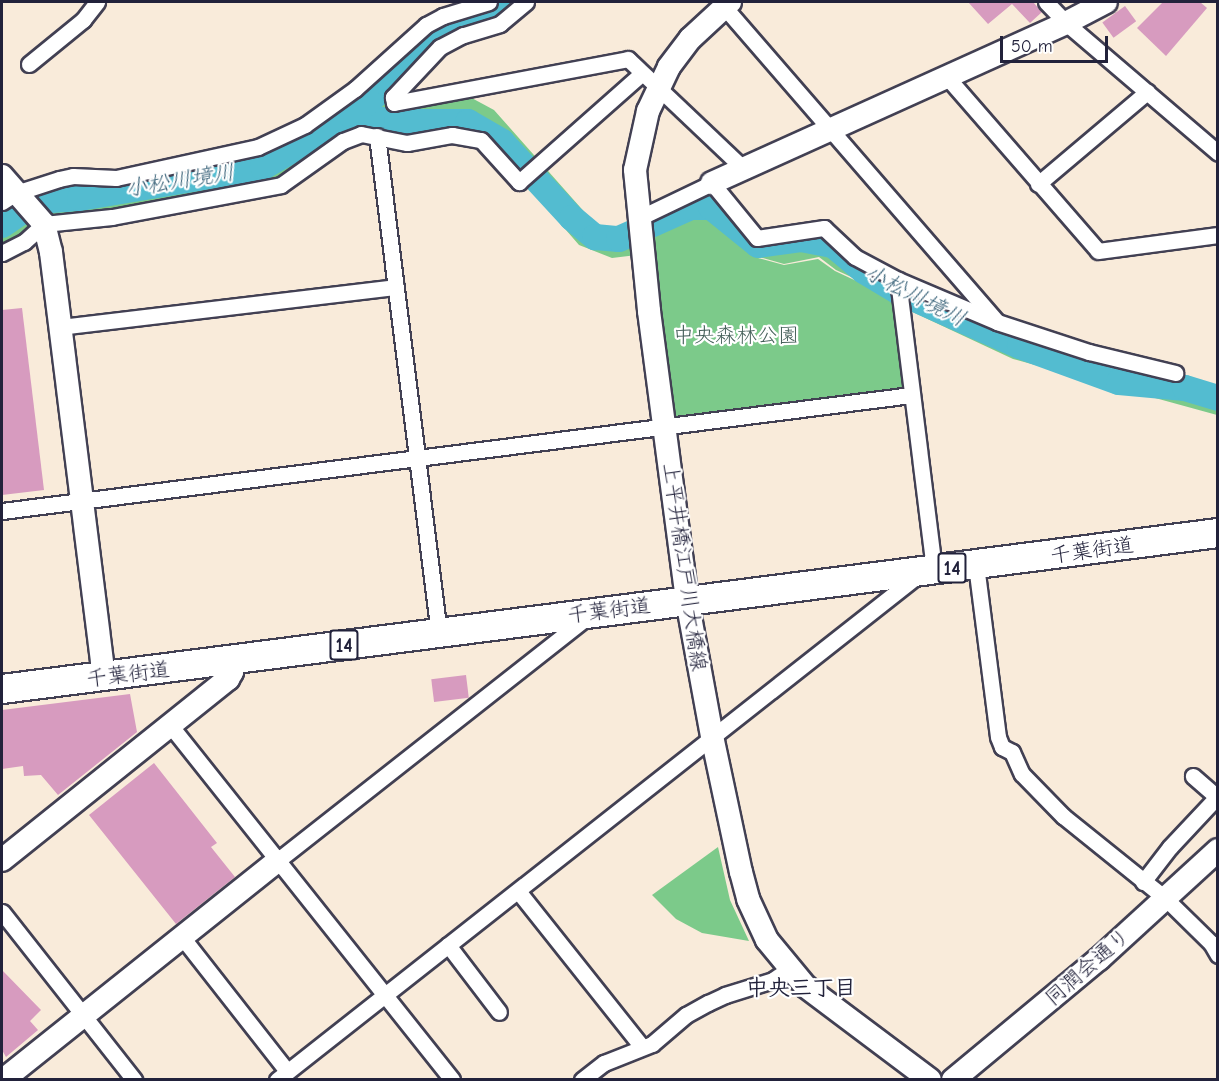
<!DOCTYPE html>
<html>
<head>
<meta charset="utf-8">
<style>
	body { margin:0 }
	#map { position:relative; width:1219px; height:1081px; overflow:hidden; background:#f9ebda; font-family:"Comic Neue","Klee One",sans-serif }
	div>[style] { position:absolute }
	.green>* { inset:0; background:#7cca8a }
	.river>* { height:26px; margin:-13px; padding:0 13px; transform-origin:13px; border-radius:13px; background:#53bcd0 }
	.building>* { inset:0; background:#d79bbf; transform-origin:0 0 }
	.roads { filter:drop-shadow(2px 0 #424053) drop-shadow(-2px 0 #424053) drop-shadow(0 2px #424053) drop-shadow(0 -2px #424053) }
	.street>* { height:15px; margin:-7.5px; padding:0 7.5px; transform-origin:7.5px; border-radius:7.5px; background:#fff }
	.secondary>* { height:22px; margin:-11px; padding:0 11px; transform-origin:11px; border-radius:11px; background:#fff }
	.highway>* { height:28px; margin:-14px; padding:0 14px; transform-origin:14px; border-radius:14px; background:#fff }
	span { translate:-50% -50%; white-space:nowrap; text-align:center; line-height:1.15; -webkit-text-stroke:4.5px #fff; paint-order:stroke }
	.shield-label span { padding:2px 4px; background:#fff; border:2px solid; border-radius:4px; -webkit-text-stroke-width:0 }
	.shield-label { font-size:20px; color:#22223b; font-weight:700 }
	.park-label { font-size:21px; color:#425d57 }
	.street-label { font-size:21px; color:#22223b }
	.water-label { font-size:22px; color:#366077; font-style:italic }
	.neighbourhood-label { font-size:22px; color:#22223b; font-weight:700 }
	.frame { position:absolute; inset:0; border:3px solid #22223b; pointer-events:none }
	.scale { position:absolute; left:1000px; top:36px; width:108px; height:27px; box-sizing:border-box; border:3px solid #22223b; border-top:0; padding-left:8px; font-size:18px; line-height:21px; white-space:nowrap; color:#22223b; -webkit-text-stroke:4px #fff; paint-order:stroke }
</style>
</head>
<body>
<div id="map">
	<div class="green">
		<i style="clip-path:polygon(429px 28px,429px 50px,385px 99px,395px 109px,468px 96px,494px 110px,603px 233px,634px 226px,711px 187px,757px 239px,824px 229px,897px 281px,897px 298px,836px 270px,819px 257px,784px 264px,759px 257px,713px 224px,758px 258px,784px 265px,818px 259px,835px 271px,897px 300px,908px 391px,669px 423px,645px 254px,612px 258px,579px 245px,489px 141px,407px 136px,384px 130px,349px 131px,280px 182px,112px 214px,51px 219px,2px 251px,2px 206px,55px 183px,265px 150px)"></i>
		<i style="clip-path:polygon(902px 284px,1127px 369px,1217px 388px,1217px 415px,1013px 359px,904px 308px)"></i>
		<i style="clip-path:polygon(718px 847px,730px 900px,749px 941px,702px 933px,676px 919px,652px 895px)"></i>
	</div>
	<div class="river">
		<i style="left:352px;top:116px;width:45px;rotate:7.6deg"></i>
		<i style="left:397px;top:122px;width:71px"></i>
		<i style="left:468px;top:122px;width:39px;rotate:30deg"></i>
		<i style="left:502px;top:142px;width:103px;rotate:47.4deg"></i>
		<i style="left:572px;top:218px;width:30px;rotate:40deg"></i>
		<i style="left:595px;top:237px;width:24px;rotate:5deg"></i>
		<i style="left:619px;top:239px;width:79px;rotate:-24deg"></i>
		<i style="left:691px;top:207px;width:20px"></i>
		<i style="left:711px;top:207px;width:60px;rotate:39deg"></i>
		<i style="left:758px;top:245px;width:43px;rotate:-7.9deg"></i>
		<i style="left:801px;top:239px;width:33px;rotate:11deg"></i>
		<i style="left:833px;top:245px;width:40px;rotate:40deg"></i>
		<i style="left:864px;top:271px;width:41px;rotate:31deg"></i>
		<i style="left:899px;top:292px;width:133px;rotate:24.1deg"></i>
		<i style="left:1020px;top:346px;width:105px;rotate:20deg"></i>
		<i style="left:1119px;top:382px;width:66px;rotate:5.2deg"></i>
		<i style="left:1185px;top:388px;width:34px;rotate:17deg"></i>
		<i style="left:2px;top:225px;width:42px;rotate:-34.4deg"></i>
		<i style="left:37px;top:201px;width:43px;rotate:-4deg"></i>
		<i style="left:80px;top:198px;width:186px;rotate:-9.6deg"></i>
		<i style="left:263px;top:167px;width:103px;rotate:-29.8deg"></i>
		<i style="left:352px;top:116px;width:48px;rotate:-41.6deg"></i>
		<i style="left:388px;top:84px;width:55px;rotate:-48.7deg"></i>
		<i style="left:424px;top:43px;width:49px;rotate:-20.3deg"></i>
		<i style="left:470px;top:26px;width:30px;rotate:-30deg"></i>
		<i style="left:496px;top:11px;width:12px;rotate:-48deg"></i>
	</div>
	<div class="building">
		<i style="clip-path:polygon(968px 2px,1033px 2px,1042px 12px,1030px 23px,1012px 4px,988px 24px)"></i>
		<i style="clip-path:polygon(1163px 2px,1200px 2px,1207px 8px,1166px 56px,1137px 28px)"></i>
		<i style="left:1125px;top:6px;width:19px;height:28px;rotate:54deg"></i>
		<i style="clip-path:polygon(22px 308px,44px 490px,2px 495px,2px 310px)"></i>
		<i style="left:466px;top:675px;width:23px;height:35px;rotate:83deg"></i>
		<i style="clip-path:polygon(130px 694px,137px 732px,58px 795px,41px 775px,24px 776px,23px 766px,2px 769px,2px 710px)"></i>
		<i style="clip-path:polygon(154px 763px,217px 843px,211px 847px,235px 877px,176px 924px,89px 815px)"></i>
		<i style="clip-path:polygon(2px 970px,41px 1010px,30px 1021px,38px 1030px,6px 1057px,2px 1050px)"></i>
	</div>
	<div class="roads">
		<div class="street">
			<i style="left:526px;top:2px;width:34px;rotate:140deg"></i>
			<i style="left:500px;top:24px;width:39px;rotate:163deg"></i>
			<i style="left:463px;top:35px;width:26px;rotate:152deg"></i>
			<i style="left:440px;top:47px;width:69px;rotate:133.2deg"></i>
			<i style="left:393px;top:97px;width:6px;rotate:81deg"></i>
			<i style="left:394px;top:103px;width:238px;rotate:-10.6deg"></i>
			<i style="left:628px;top:59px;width:158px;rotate:43.5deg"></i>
			<i style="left:720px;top:2px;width:423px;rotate:49.1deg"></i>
			<i style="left:1046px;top:2px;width:29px;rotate:46deg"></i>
			<i style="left:1066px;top:23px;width:200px;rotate:40.5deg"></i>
			<i style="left:29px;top:64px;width:70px;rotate:-39.2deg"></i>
			<i style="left:83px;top:20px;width:23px;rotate:-52deg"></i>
			<i style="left:947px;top:77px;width:230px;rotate:49deg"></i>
			<i style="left:1098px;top:251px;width:121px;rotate:-7.6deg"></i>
			<i style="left:377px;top:136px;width:500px;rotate:82.9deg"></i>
			<i style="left:1038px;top:184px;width:143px;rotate:-40.2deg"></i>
			<i style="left:2px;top:202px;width:17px;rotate:-33deg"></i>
			<i style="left:16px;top:193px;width:45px;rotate:-18deg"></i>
			<i style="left:59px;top:179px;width:14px;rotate:-12deg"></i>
			<i style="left:73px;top:176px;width:43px;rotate:2.7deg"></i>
			<i style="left:116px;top:178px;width:145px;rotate:-12.3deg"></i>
			<i style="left:258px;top:147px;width:52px;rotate:-25.1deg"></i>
			<i style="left:305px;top:125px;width:62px;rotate:-35.8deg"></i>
			<i style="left:355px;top:89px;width:96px;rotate:-42deg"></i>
			<i style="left:426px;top:25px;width:19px;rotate:-28deg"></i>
			<i style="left:443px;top:16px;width:48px;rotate:-16.9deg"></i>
			<i style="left:639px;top:218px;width:81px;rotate:-25.6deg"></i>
			<i style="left:712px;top:183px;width:71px;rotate:50.7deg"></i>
			<i style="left:757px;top:238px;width:68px;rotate:-8.5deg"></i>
			<i style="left:824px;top:228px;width:42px;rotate:43.1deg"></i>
			<i style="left:855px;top:257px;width:49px;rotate:28.1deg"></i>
			<i style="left:898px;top:280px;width:292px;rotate:82.9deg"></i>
			<i style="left:2px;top:253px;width:25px;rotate:-27deg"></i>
			<i style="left:24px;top:242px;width:27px;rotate:-42deg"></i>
			<i style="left:44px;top:224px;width:68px;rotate:-5.9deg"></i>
			<i style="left:112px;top:217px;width:172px;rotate:-10.7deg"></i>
			<i style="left:281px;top:185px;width:76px;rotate:-35.4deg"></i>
			<i style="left:343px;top:141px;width:19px;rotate:-21deg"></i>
			<i style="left:361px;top:134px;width:47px;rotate:11.1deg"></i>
			<i style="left:407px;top:143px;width:46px;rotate:-10.1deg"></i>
			<i style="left:452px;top:135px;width:29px;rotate:10deg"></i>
			<i style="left:481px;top:140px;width:57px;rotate:47.9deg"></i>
			<i style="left:519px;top:182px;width:164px;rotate:-41.5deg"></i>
			<i style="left:898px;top:280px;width:108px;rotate:23deg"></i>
			<i style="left:997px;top:322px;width:97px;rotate:18.1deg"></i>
			<i style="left:1089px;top:352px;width:89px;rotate:13.7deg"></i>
			<i style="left:60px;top:327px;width:338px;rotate:-6.8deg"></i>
			<i style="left:2px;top:511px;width:916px;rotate:-7.27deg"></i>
			<i style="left:976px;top:565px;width:173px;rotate:82.7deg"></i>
			<i style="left:998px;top:737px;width:11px;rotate:68deg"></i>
			<i style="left:1002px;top:747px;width:11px;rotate:27deg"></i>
			<i style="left:1012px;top:752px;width:24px;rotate:66deg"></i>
			<i style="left:1022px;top:774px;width:59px;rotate:45.7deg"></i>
			<i style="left:1063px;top:816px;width:131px;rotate:38.8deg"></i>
			<i style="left:1165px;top:898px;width:64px;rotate:44.4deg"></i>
			<i style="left:1211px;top:943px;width:14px;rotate:60deg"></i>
			<i style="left:170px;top:725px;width:453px;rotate:51.5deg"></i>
			<i style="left:277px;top:861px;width:392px;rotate:-38.2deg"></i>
			<i style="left:1143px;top:882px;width:44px;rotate:-52.4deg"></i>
			<i style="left:1170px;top:847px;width:69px;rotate:-46.8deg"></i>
			<i style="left:1217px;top:797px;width:32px;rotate:-139deg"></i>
			<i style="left:518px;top:891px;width:199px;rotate:51.5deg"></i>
			<i style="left:2px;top:912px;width:214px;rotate:51.8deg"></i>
			<i style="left:182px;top:937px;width:170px;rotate:51.9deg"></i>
			<i style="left:448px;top:945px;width:84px;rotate:52.7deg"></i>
			<i style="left:277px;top:1080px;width:816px;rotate:-38.23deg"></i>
			<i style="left:582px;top:1080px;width:28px;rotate:-38deg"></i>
			<i style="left:604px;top:1063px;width:52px;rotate:-21.6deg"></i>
			<i style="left:652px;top:1044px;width:45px;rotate:-40.5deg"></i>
			<i style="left:686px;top:1015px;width:25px;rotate:-29deg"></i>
			<i style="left:708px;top:1003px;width:19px;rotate:-25deg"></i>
			<i style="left:725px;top:995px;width:50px;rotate:-17.4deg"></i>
			<i style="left:773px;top:980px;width:19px;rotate:-35deg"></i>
		</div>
		<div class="secondary">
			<i style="left:730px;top:2px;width:54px;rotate:137.2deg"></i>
			<i style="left:690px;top:39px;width:35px;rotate:127deg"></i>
			<i style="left:669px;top:67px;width:49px;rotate:115.5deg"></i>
			<i style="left:648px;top:111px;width:60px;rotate:102.4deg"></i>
			<i style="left:635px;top:170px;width:142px;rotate:84.3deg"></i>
			<i style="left:649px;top:311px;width:291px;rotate:82.5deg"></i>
			<i style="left:687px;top:600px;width:138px;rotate:79.6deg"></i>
			<i style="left:712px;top:736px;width:139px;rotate:78deg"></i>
			<i style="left:741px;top:872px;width:28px;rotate:75deg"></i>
			<i style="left:748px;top:899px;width:45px;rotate:65.1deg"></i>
			<i style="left:767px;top:940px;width:60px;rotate:50.4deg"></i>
			<i style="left:805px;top:986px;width:156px;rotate:36.9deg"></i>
			<i style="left:2px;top:176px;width:64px;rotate:48.8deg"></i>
			<i style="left:44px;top:224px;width:29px;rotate:76deg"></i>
			<i style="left:51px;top:252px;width:428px;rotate:82.9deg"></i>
			<i style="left:712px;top:183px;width:388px;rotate:-24.3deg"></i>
			<i style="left:1066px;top:23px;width:45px;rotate:-27.7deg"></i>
			<i style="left:2px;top:860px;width:290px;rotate:-38.7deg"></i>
			<i style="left:228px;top:679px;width:8px;rotate:-60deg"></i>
			<i style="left:232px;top:672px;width:11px;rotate:-100deg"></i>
			<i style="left:3px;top:1080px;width:351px;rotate:-38.6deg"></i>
			<i style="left:953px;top:1080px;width:190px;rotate:-39.7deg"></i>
			<i style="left:1099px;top:959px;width:161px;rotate:-42.5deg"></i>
		</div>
		<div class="highway">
			<i style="left:2px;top:689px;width:1226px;rotate:-7.31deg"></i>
		</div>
	</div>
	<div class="shield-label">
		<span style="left:952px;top:568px">14</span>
		<span style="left:344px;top:645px">14</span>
	</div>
	<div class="park-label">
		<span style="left:736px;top:335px">中央森林公園</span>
	</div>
	<div class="street-label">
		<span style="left:1092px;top:550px;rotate:-8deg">千葉街道</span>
		<span style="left:685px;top:567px;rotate:82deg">上平井橋江戸川大橋線</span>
		<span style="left:609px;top:610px;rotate:-7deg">千葉街道</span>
		<span style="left:128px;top:674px;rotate:-7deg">千葉街道</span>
		<span style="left:1087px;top:967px;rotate:-41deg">同潤会通り</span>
	</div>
	<div class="water-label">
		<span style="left:180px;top:181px;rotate:-9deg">小松川境川</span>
		<span style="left:915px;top:296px;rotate:27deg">小松川境川</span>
	</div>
	<div class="neighbourhood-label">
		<span style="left:801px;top:989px">中央三丁目</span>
	</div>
	<div class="frame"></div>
	<div class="scale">50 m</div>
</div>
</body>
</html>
